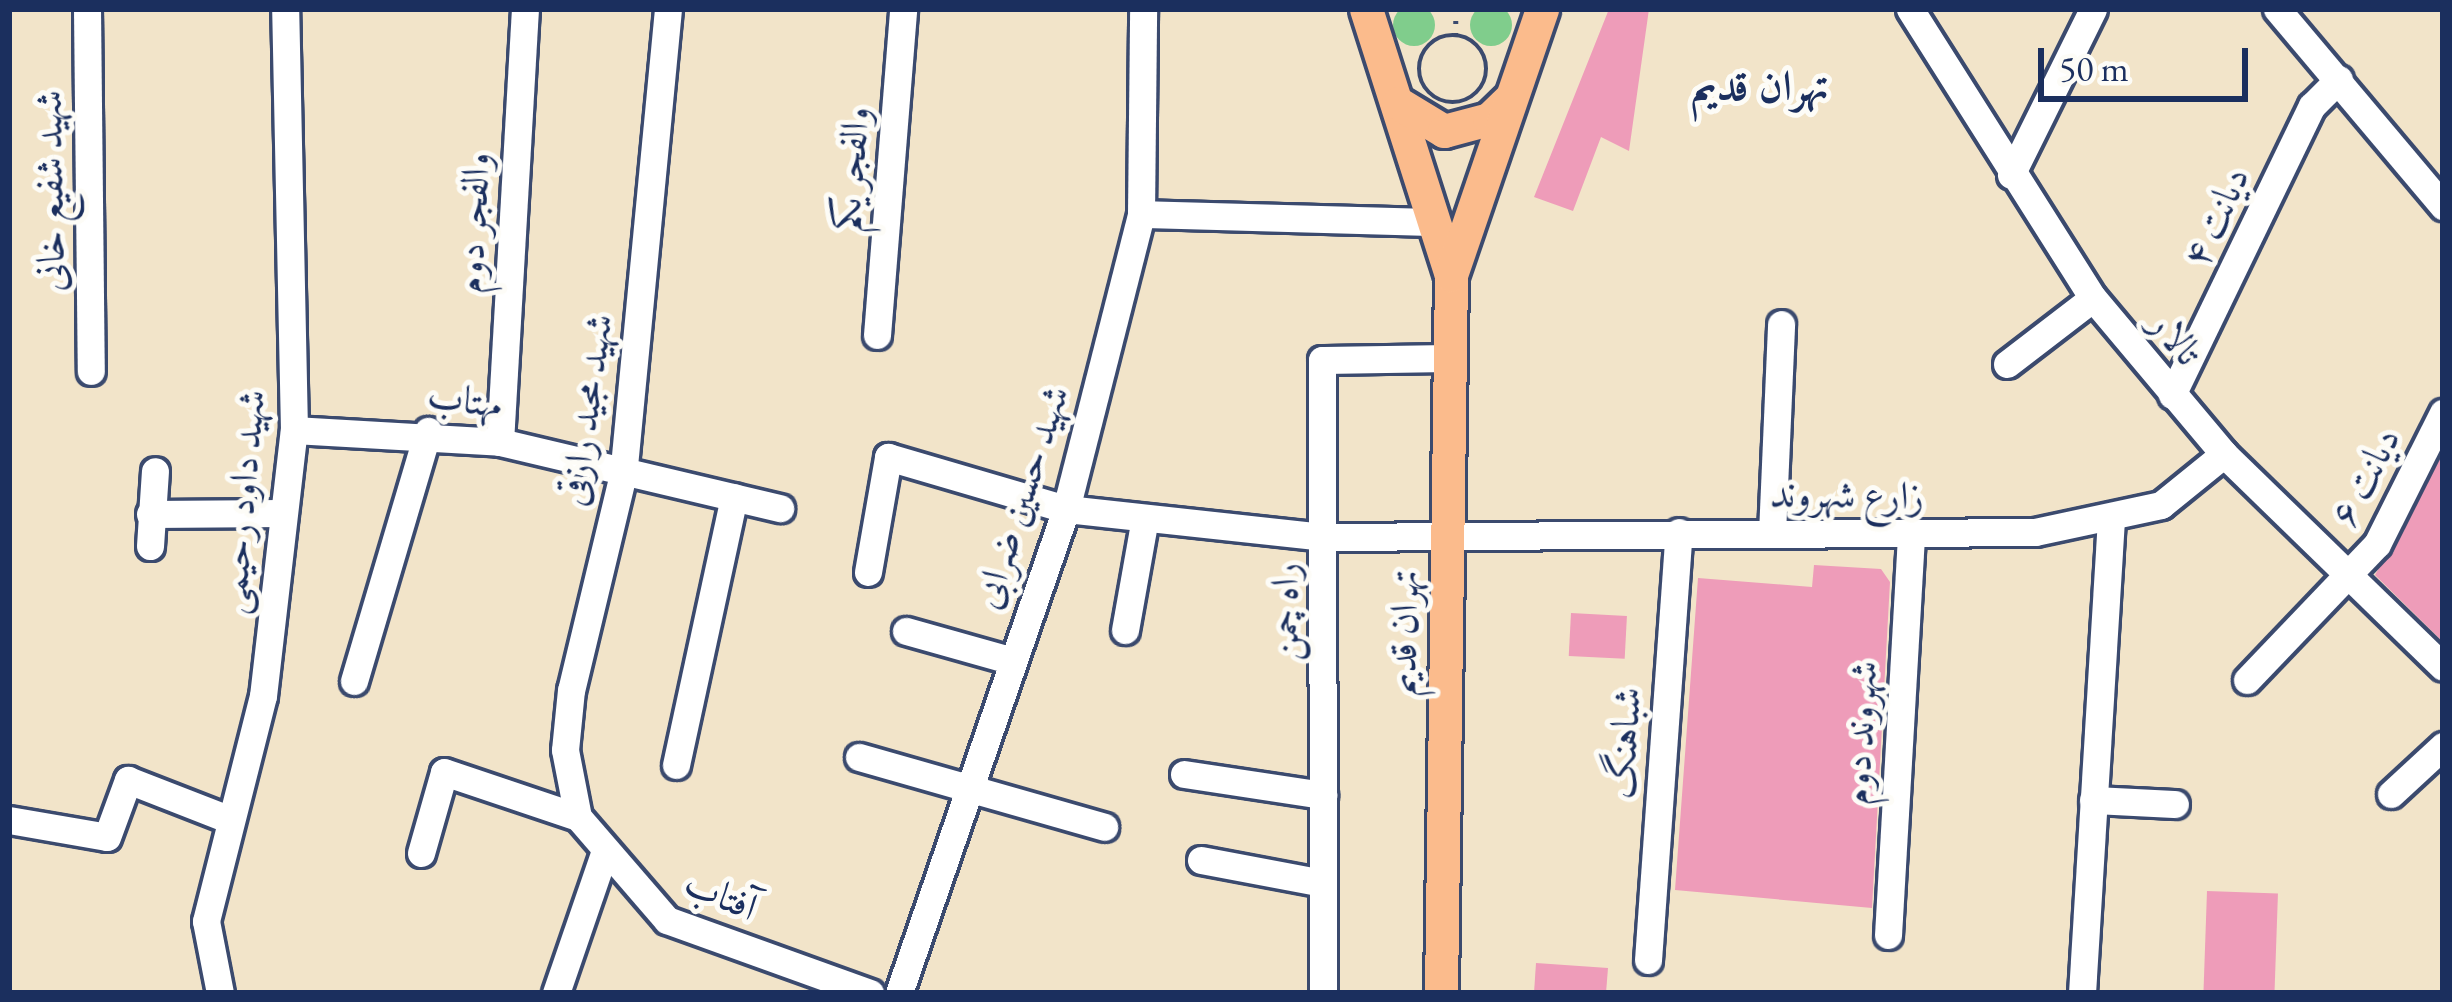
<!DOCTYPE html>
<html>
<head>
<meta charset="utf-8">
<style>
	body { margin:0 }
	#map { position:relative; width:2452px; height:1002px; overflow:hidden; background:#f2e4c9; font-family:"EB Garamond",Amiri,serif }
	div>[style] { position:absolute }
	.green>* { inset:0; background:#80cd8c }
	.round { border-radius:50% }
	.building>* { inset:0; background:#ee9cb9; transform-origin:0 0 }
	.path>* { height:4.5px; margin-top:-2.25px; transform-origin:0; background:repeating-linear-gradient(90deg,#3b4a6e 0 3px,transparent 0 12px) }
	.path>.ring { margin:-2.25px; padding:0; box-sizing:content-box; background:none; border:4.5px solid #3b4a6e; border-radius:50% }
	.roads { filter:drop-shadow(3px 0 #3b4a6e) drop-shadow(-3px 0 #3b4a6e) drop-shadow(0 3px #3b4a6e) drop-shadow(0 -3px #3b4a6e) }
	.minor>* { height:27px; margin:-13.5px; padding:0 13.5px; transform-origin:13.5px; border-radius:13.5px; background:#fff }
	.major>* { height:33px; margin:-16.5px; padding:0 16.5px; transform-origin:16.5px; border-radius:16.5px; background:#fbbb8c }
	span { translate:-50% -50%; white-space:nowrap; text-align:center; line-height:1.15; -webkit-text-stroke:10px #fdfcf7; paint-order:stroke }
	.street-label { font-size:39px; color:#1b2f5e }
	.neighbourhood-label { font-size:42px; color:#1b2f5e; font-weight:700 }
	.frame { position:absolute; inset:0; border:12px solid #1b2f5e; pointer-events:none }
	.scale { position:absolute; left:2038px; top:48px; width:210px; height:54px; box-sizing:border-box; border:6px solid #1b2f5e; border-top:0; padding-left:15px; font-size:36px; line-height:42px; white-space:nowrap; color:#1b2f5e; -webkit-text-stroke:9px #fdfcf7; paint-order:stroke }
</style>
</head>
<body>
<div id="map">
	<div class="green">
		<i class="round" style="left:1393px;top:4px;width:42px;height:42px"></i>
		<i class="round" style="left:1470px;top:4px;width:42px;height:42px"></i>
	</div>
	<div class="building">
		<i style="clip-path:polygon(1609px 9px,1649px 9px,1629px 151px,1601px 137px,1573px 211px,1534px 197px)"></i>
		<i style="clip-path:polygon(2443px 453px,2443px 642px,2375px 575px)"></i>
		<i style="clip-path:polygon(1814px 565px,1881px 569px,1890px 582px,1872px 908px,1675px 890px,1698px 578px,1812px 587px)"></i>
		<i style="left:1571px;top:613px;width:56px;height:43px;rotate:3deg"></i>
		<i style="left:2207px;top:891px;width:71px;height:102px;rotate:2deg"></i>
		<i style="clip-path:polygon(1536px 963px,1608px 968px,1606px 993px,1534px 993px)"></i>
	</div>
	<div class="path">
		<i style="left:1456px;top:9px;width:26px;rotate:90deg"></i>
		<i class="ring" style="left:1419px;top:35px;width:63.5px;height:63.5px"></i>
	</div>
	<div class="roads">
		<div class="minor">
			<i style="left:87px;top:9px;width:362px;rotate:89.4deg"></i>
			<i style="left:668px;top:9px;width:463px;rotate:95.5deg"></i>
			<i style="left:624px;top:470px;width:226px;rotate:103.5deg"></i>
			<i style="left:571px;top:690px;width:60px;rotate:95.7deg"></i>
			<i style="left:565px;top:750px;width:68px;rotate:79deg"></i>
			<i style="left:578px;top:817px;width:136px;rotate:49.2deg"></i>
			<i style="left:667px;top:920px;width:216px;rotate:19.8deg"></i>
			<i style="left:1910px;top:9px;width:342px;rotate:57.7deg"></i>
			<i style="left:2093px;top:298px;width:204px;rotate:50deg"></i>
			<i style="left:2224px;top:454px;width:305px;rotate:44.2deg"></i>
			<i style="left:2277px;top:9px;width:258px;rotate:49.9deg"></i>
			<i style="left:2011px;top:175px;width:185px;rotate:-63.7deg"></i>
			<i style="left:1141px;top:214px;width:294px;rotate:1.6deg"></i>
			<i style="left:877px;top:335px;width:327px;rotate:-85.4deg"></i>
			<i style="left:2007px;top:364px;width:108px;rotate:-37.5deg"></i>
			<i style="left:2172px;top:395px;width:321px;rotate:-64.2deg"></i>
			<i style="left:2312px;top:106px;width:38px;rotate:-45deg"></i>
			<i style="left:294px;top:430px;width:206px;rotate:3.3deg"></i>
			<i style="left:500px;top:442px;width:288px;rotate:13.3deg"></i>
			<i style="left:500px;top:442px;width:434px;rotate:-86.7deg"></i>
			<i style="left:150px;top:514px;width:133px;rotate:-0.4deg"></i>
			<i style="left:1772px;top:533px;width:209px;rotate:-87.5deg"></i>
			<i style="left:150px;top:546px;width:75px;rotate:-86.2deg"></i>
			<i style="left:868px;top:572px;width:117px;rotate:-80.1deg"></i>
			<i style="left:888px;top:457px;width:185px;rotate:16.3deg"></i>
			<i style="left:1066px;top:509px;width:261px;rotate:6.2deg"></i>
			<i style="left:1325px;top:537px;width:710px;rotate:-0.4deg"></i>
			<i style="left:2035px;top:532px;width:129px;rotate:-12.1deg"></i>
			<i style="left:2161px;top:505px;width:81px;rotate:-39deg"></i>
			<i style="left:1125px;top:630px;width:109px;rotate:-79.9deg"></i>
			<i style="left:906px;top:631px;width:107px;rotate:15.7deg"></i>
			<i style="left:2247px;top:680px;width:188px;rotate:-46.3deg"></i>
			<i style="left:2377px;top:544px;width:147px;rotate:-63.3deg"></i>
			<i style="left:354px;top:681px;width:261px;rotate:-73.5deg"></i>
			<i style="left:859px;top:757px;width:255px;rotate:15.9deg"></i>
			<i style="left:676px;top:765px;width:274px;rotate:-77.8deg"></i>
			<i style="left:1184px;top:774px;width:141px;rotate:8.6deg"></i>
			<i style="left:2391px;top:794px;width:71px;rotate:-42.7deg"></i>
			<i style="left:2093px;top:800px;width:82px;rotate:2.8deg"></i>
			<i style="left:9px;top:820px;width:99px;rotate:9.8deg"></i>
			<i style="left:107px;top:837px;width:61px;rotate:-69.8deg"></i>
			<i style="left:128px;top:780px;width:107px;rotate:21.3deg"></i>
			<i style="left:421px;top:853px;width:84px;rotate:-74.1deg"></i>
			<i style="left:444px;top:772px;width:141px;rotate:18.6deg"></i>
			<i style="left:1201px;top:860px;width:124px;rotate:10.7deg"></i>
			<i style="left:1888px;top:935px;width:401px;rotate:-86.7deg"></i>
			<i style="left:1648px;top:960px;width:429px;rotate:-85.9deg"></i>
			<i style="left:220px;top:993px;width:73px;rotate:-101deg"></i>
			<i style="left:206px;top:921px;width:232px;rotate:-75.8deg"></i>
			<i style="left:263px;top:696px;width:268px;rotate:-83.4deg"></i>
			<i style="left:294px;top:430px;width:421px;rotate:-91.2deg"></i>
			<i style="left:556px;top:993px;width:150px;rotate:-71deg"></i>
			<i style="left:899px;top:993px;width:512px;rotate:-70.96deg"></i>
			<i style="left:1066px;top:509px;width:304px;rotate:-75.7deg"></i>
			<i style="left:1141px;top:214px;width:205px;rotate:-89.4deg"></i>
			<i style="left:1323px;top:993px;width:633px;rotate:-90.09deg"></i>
			<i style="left:1322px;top:360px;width:128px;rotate:-0.9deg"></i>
			<i style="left:2082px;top:993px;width:472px;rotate:-86.5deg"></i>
		</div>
		<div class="major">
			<i style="left:1366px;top:9px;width:279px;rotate:72.3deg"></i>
			<i style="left:1451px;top:275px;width:718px;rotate:90.8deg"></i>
			<i style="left:1398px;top:103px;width:54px;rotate:31.3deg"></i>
			<i style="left:1444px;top:131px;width:47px;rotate:-14.9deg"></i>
			<i style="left:1489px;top:119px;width:29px;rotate:-44deg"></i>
			<i style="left:1451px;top:275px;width:281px;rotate:-71.1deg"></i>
		</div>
	</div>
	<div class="street-label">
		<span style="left:851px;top:169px;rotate:-85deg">والفجر یکم</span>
		<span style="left:50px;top:191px;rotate:-91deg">شهید شفیع خانی</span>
		<span style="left:2216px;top:217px;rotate:-65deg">دیانت ۴</span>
		<span style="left:473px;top:223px;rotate:-87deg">والفجر دوم</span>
		<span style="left:2176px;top:338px;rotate:51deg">تالار</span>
		<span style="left:465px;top:400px;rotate:8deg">مهتاب</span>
		<span style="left:586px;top:410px;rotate:-82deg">شهید مجید رازقی</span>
		<span style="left:2365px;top:477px;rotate:-62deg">دیانت ۶</span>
		<span style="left:1847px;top:495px;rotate:1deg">زارع شهروند</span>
		<span style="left:1021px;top:497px;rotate:-72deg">شهید حسین ضرابی</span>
		<span style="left:242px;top:502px;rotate:-85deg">شهید داود رحیمی</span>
		<span style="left:1285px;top:612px;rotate:-90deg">راه چمن</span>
		<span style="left:1404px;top:633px;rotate:-89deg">تهران قدیم</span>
		<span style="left:1860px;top:733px;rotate:-87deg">شهروند دوم</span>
		<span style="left:1624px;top:743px;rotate:-86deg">شباهنگ</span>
		<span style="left:721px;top:895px;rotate:23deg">آفتاب</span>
	</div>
	<div class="neighbourhood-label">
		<span style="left:1760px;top:86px">تهران قدیم</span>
	</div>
	<div class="frame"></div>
	<div class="scale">50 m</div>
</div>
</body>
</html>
